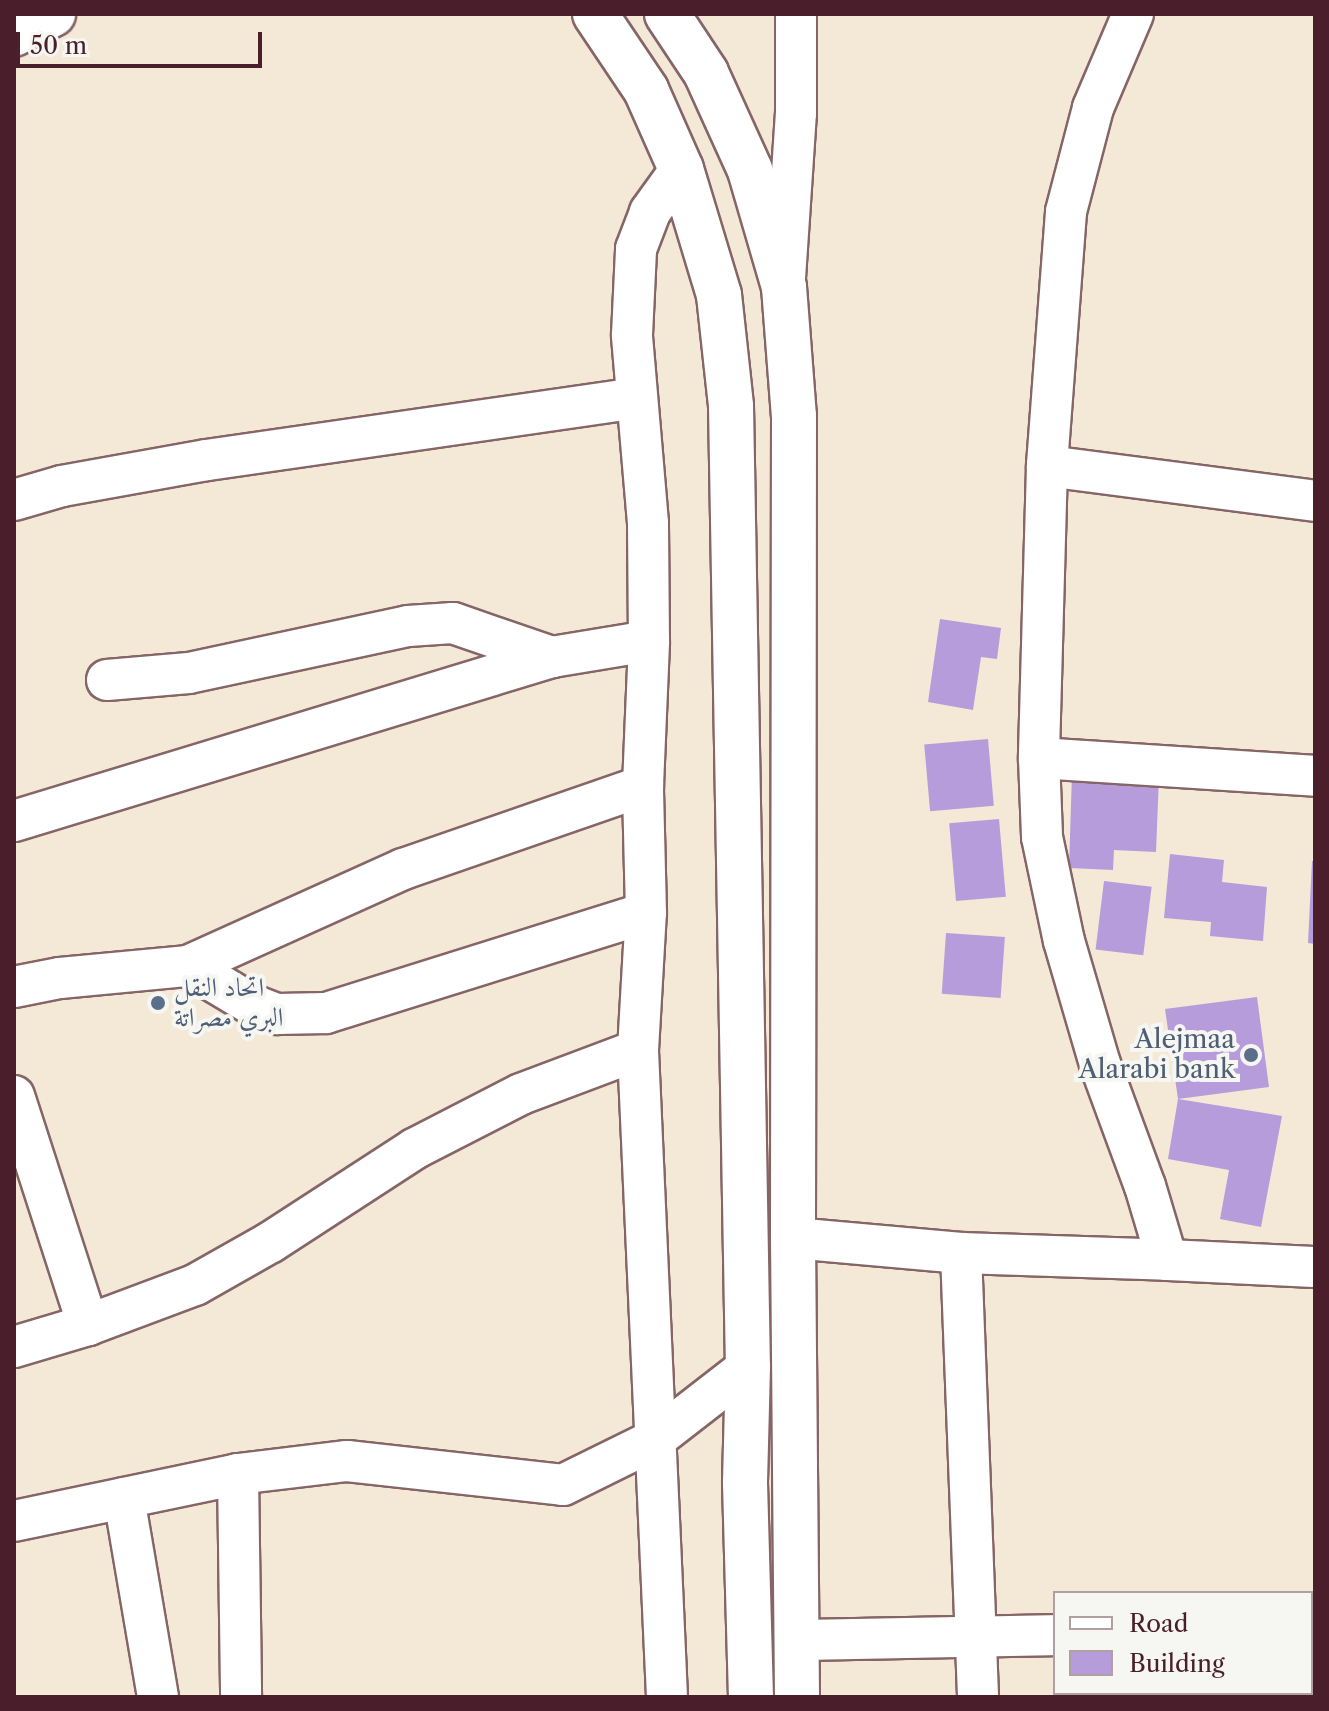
<!DOCTYPE html>
<html>
<head>
<meta charset="utf-8">
<style>
	body { margin:0 }
	#map { position:relative; width:1329px; height:1711px; overflow:hidden; background:#f4e8d6; font-family:"Libre Caslon Text",Amiri,serif }
	div>[style] { position:absolute }
	.building>* { inset:0; background:#b69cdb; transform-origin:0 0 }
	.roads { filter:drop-shadow(2px 0 #866567) drop-shadow(-2px 0 #866567) drop-shadow(0 2px #866567) drop-shadow(0 -2px #866567) }
	.minor>* { height:40px; margin:-20px; padding:0 20px; transform-origin:20px; border-radius:20px; background:#fff }
	.major>* { height:44px; margin:-22px; padding:0 22px; transform-origin:22px; border-radius:22px; background:#fff }
	.dots>* { width:22px; height:22px; translate:-50% -50%; box-sizing:border-box; border:4px solid #f6f6f2; border-radius:50% }
	span { translate:-50% -50%; white-space:nowrap; text-align:center; line-height:1.15; -webkit-text-stroke:8px #f6f6f2; paint-order:stroke }
	.service-label { font-size:26px; color:#4e5e75 }
	.left { translate:0 -50%; text-align:left }
	.right { translate:-100% -50%; text-align:right }
	.frame { position:absolute; inset:0; border:16px solid #4a1f2b; pointer-events:none }
	.legend { position:absolute; left:1053px; top:1591px; width:260px; height:104px; box-sizing:border-box; background:#f6f6f2; border:2px solid #b1a0a2; margin:0; padding:10px 14px; list-style:none; font-size:24px; color:#4a1f2b }
	.legend li { display:flex; align-items:center; gap:16px; height:40px }
	.legend b { width:40px; border:2px solid #b1a0a2 }
	.scale { position:absolute; left:16px; top:32px; width:246px; height:36px; box-sizing:border-box; border:4px solid #4a1f2b; border-top:0; padding-left:10px; font-size:24px; line-height:28px; white-space:nowrap; color:#4a1f2b; -webkit-text-stroke:6px #f6f6f2; paint-order:stroke }
</style>
</head>
<body>
<div id="map">
	<div class="building">
		<i style="clip-path:polygon(940px 619px,1001px 628px,997px 659px,981px 657px,973px 710px,928px 702px)"></i>
		<i style="left:988px;top:739px;width:67px;height:64px;rotate:85deg"></i>
		<i style="clip-path:polygon(1072px 773px,1159px 777px,1156px 852px,1114px 850px,1113px 870px,1069px 868px)"></i>
		<i style="left:999px;top:819px;width:78px;height:50px;rotate:85deg"></i>
		<i style="clip-path:polygon(1170px 854px,1224px 860px,1222px 882px,1267px 887px,1263px 941px,1210px 936px,1211px 922px,1164px 918px)"></i>
		<i style="clip-path:polygon(1312px 861px,1315px 861px,1315px 944px,1308px 943px)"></i>
		<i style="left:1104px;top:881px;width:48px;height:69px;rotate:7deg"></i>
		<i style="left:946px;top:933px;width:59px;height:61px;rotate:4deg"></i>
		<i style="clip-path:polygon(1257px 997px,1269px 1087px,1178px 1099px,1282px 1116px,1261px 1227px,1220px 1219px,1229px 1170px,1168px 1159px,1178px 1099px,1165px 1009px)"></i>
	</div>
	<div class="roads">
		<div class="minor">
			<i style="left:1133px;top:14px;width:102px;rotate:113.1deg"></i>
			<i style="left:1093px;top:108px;width:107px;rotate:104.6deg"></i>
			<i style="left:1066px;top:212px;width:255px;rotate:94.3deg"></i>
			<i style="left:1047px;top:466px;width:292px;rotate:91.6deg"></i>
			<i style="left:1039px;top:758px;width:79px;rotate:87.8deg"></i>
			<i style="left:1042px;top:837px;width:106px;rotate:78.1deg"></i>
			<i style="left:1064px;top:941px;width:128px;rotate:73.7deg"></i>
			<i style="left:1100px;top:1064px;width:130px;rotate:69.8deg"></i>
			<i style="left:1145px;top:1186px;width:77px;rotate:73.4deg"></i>
			<i style="left:1167px;top:1260px;width:148px;rotate:2.7deg"></i>
			<i style="left:785px;top:278px;width:165px;rotate:-86.2deg"></i>
			<i style="left:796px;top:113px;width:99px;rotate:-90deg"></i>
			<i style="left:1047px;top:466px;width:270px;rotate:7.4deg"></i>
			<i style="left:14px;top:500px;width:50px;rotate:-16.3deg"></i>
			<i style="left:62px;top:486px;width:147px;rotate:-10.2deg"></i>
			<i style="left:207px;top:460px;width:433px;rotate:-8.2deg"></i>
			<i style="left:107px;top:680px;width:82px;rotate:-4.9deg"></i>
			<i style="left:189px;top:673px;width:224px;rotate:-12.1deg"></i>
			<i style="left:408px;top:626px;width:45px;rotate:-3.8deg"></i>
			<i style="left:453px;top:623px;width:105px;rotate:19deg"></i>
			<i style="left:1039px;top:758px;width:277px;rotate:3.7deg"></i>
			<i style="left:14px;top:821px;width:562px;rotate:-16.95deg"></i>
			<i style="left:552px;top:657px;width:98px;rotate:-9.4deg"></i>
			<i style="left:188px;top:966px;width:236px;rotate:-24.3deg"></i>
			<i style="left:403px;top:869px;width:254px;rotate:-19.1deg"></i>
			<i style="left:14px;top:987px;width:47px;rotate:-11.1deg"></i>
			<i style="left:60px;top:978px;width:129px;rotate:-5.4deg"></i>
			<i style="left:188px;top:966px;width:76px;rotate:31deg"></i>
			<i style="left:253px;top:1005px;width:26px;rotate:21deg"></i>
			<i style="left:277px;top:1014px;width:49px;rotate:-1.2deg"></i>
			<i style="left:326px;top:1013px;width:335px;rotate:-17.4deg"></i>
			<i style="left:14px;top:1096px;width:241px;rotate:72.1deg"></i>
			<i style="left:793px;top:1238px;width:169px;rotate:5.1deg"></i>
			<i style="left:961px;top:1253px;width:206px;rotate:1.9deg"></i>
			<i style="left:961px;top:1253px;width:444px;rotate:87.8deg"></i>
			<i style="left:14px;top:1347px;width:77px;rotate:-16.6deg"></i>
			<i style="left:88px;top:1325px;width:114px;rotate:-20.5deg"></i>
			<i style="left:195px;top:1285px;width:87px;rotate:-29.5deg"></i>
			<i style="left:271px;top:1242px;width:171px;rotate:-33deg"></i>
			<i style="left:414px;top:1149px;width:120px;rotate:-27.2deg"></i>
			<i style="left:521px;top:1094px;width:125px;rotate:-20.6deg"></i>
			<i style="left:238px;top:1474px;width:223px;rotate:89.2deg"></i>
			<i style="left:124px;top:1498px;width:202px;rotate:80.3deg"></i>
			<i style="left:14px;top:1521px;width:229px;rotate:-11.8deg"></i>
			<i style="left:238px;top:1474px;width:110px;rotate:-6.8deg"></i>
			<i style="left:347px;top:1461px;width:217px;rotate:6.3deg"></i>
			<i style="left:563px;top:1485px;width:102px;rotate:-26.3deg"></i>
			<i style="left:654px;top:1440px;width:119px;rotate:-37.8deg"></i>
			<i style="left:1311px;top:1632px;width:4px"></i>
			<i style="left:797px;top:1640px;width:258px;rotate:-1.1deg"></i>
			<i style="left:667px;top:1697px;width:648px;rotate:-92.57deg"></i>
			<i style="left:638px;top:1050px;width:137px;rotate:-86.7deg"></i>
			<i style="left:646px;top:913px;width:127px;rotate:-91.4deg"></i>
			<i style="left:643px;top:786px;width:145px;rotate:-87.6deg"></i>
			<i style="left:649px;top:641px;width:118px;rotate:-90.5deg"></i>
			<i style="left:648px;top:523px;width:189px;rotate:-94.9deg"></i>
			<i style="left:632px;top:335px;width:86px;rotate:-87.3deg"></i>
			<i style="left:636px;top:249px;width:40px;rotate:-69deg"></i>
			<i style="left:650px;top:212px;width:53px;rotate:-54.2deg"></i>
		</div>
		<div class="major">
			<i style="left:595px;top:14px;width:92px;rotate:56.1deg"></i>
			<i style="left:646px;top:90px;width:86px;rotate:66.1deg"></i>
			<i style="left:681px;top:169px;width:132px;rotate:73.2deg"></i>
			<i style="left:719px;top:295px;width:112px;rotate:83.8deg"></i>
			<i style="left:731px;top:406px;width:961px;rotate:88.99deg"></i>
			<i style="left:748px;top:1367px;width:116px;rotate:91.5deg"></i>
			<i style="left:745px;top:1483px;width:214px;rotate:88.4deg"></i>
			<i style="left:667px;top:14px;width:71px;rotate:56.5deg"></i>
			<i style="left:706px;top:73px;width:107px;rotate:65.6deg"></i>
			<i style="left:750px;top:170px;width:122px;rotate:73.8deg"></i>
			<i style="left:784px;top:287px;width:129px;rotate:85.6deg"></i>
			<i style="left:794px;top:416px;width:822px;rotate:90.07deg"></i>
			<i style="left:793px;top:1238px;width:459px;rotate:89.5deg"></i>
			<i style="left:14px;top:34px;width:44px;rotate:-27.1deg"></i>
		</div>
	</div>
	<div class="dots">
		<i style="left:158px;top:1003px;background:#5c6f8a"></i>
		<i style="left:1251px;top:1055px;background:#5c6f8a"></i>
	</div>
	<div class="service-label">
		<span class="left" style="left:174px;top:1003px">اتحاد النقل<br>البري مصراتة</span>
		<span class="right" style="left:1235px;top:1055px">Alejmaa<br>Alarabi bank</span>
	</div>
	<div class="frame"></div>
	<ul class="legend">
	<li><b style="height:10px;background:#fff"></b>Road</li>
	<li><b style="height:22px;background:#b69cdb"></b>Building</li>
	</ul>
	<div class="scale">50 m</div>
</div>
</body>
</html>
